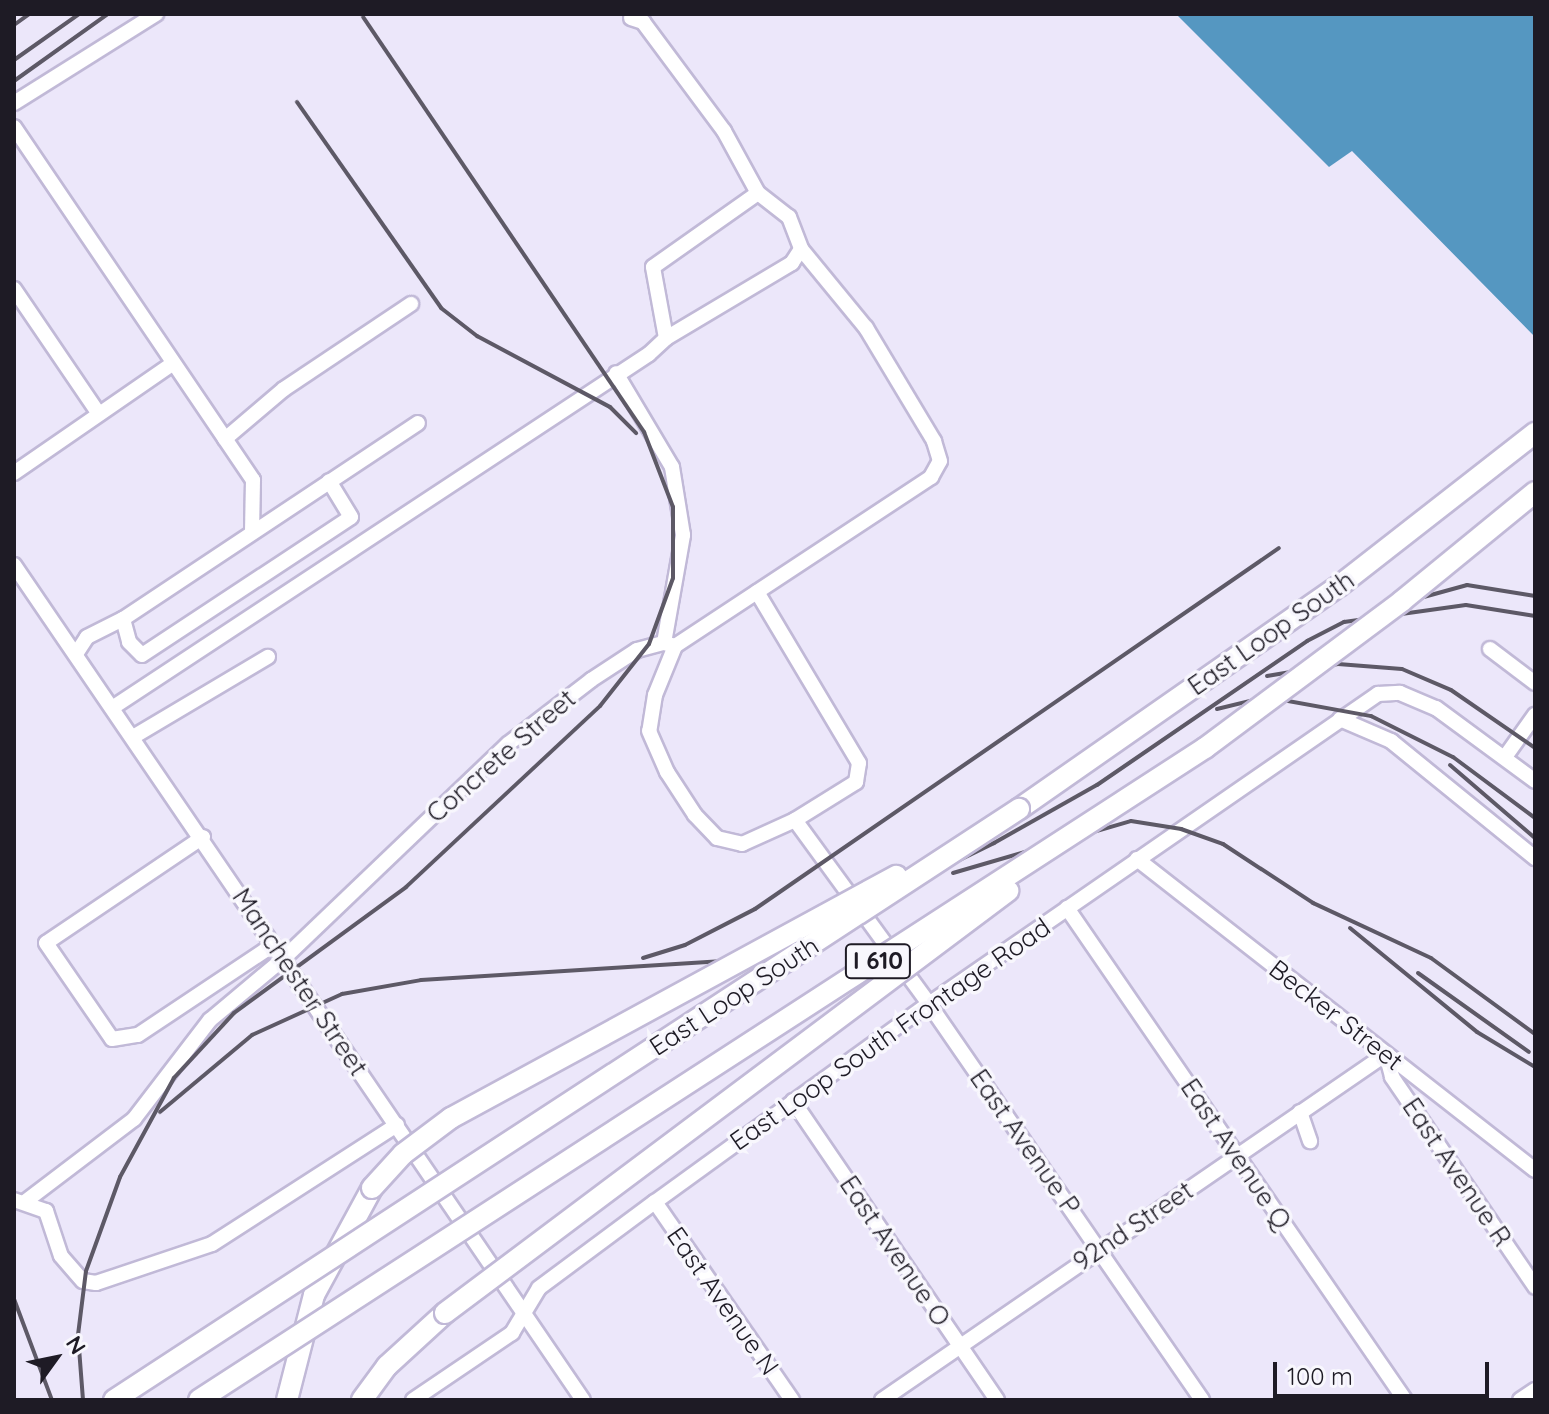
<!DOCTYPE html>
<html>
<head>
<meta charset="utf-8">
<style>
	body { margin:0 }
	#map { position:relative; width:1549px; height:1414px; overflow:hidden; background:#ece7fa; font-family:Quicksand,sans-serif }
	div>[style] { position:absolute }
	.water>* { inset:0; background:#5597c1 }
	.roads { filter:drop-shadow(2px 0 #c1b9d7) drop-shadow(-2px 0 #c1b9d7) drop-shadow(0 2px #c1b9d7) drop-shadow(0 -2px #c1b9d7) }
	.minor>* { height:14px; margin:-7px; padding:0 7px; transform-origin:7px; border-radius:7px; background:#fff }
	.highway>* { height:20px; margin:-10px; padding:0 10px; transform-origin:10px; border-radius:10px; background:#fff }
	.rail>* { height:4px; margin:-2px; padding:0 2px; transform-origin:2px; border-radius:2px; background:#5d5966 }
	.bridges { filter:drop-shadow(2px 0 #c1b9d7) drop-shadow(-2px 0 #c1b9d7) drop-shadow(0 2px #c1b9d7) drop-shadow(0 -2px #c1b9d7) }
	.highway-bridge>* { height:20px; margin:-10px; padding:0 10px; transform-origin:10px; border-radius:10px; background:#fff }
	span { translate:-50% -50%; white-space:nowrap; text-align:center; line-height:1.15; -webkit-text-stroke:7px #f8f7fd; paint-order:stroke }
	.shield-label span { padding:2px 6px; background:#f8f7fd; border:2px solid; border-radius:6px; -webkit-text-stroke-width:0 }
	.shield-label { font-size:24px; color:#1e1b25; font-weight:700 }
	.street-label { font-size:26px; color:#1e1b25 }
	.frame { position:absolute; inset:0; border:16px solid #1e1b25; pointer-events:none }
	.north { position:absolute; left:16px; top:1318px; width:80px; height:80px; -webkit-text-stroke:6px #f8f7fd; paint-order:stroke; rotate:57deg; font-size:22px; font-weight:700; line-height:32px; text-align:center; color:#1e1b25 }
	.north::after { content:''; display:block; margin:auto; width:28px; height:36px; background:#1e1b25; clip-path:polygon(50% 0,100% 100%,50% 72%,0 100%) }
	.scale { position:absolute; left:1273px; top:1362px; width:216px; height:36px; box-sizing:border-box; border:4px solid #1e1b25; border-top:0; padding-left:10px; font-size:24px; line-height:28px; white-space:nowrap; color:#1e1b25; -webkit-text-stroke:6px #f8f7fd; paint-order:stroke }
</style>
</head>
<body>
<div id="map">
	<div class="water">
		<i style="clip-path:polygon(1176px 14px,1535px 14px,1535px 337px,1352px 151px,1329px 167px)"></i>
	</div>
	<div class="roads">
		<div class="minor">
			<i style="left:631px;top:18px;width:13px;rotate:18deg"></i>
			<i style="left:643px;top:22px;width:136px;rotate:53.4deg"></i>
			<i style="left:724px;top:131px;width:71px;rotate:61.3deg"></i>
			<i style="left:758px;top:193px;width:39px;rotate:38deg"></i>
			<i style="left:789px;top:217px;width:34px;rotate:69deg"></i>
			<i style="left:801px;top:249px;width:17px;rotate:123deg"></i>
			<i style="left:792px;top:263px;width:147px;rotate:149.2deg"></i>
			<i style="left:14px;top:103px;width:168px;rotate:-32.1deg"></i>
			<i style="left:14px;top:127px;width:426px;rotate:55.9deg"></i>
			<i style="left:253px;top:480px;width:50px;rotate:91.1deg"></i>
			<i style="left:14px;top:289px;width:151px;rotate:55.8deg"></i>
			<i style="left:225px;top:439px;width:77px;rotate:-40.3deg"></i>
			<i style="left:284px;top:389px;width:153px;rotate:-33.8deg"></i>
			<i style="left:14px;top:473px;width:192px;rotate:-34.6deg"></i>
			<i style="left:14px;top:565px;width:1010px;rotate:55.73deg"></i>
			<i style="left:123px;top:619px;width:24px;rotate:75deg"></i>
			<i style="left:129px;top:642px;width:18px;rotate:45deg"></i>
			<i style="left:142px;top:655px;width:250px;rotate:-33.4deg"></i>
			<i style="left:351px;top:517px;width:42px;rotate:-121.4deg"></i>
			<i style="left:664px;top:643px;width:11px;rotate:15deg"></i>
			<i style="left:675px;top:646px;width:53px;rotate:112.2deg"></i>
			<i style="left:655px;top:695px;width:36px;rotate:99deg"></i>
			<i style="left:649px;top:731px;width:45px;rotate:66.3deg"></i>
			<i style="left:667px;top:772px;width:51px;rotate:56.9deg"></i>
			<i style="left:695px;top:815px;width:32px;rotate:46deg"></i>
			<i style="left:717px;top:838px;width:26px;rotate:13deg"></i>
			<i style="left:742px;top:844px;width:58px;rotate:-24.4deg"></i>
			<i style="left:795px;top:820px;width:72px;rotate:-31.9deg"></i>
			<i style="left:856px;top:782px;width:19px;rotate:-81deg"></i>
			<i style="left:859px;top:763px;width:199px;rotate:-120.8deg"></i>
			<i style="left:675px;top:646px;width:307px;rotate:-33.4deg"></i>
			<i style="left:931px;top:477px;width:18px;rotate:-61deg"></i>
			<i style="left:940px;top:461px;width:21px;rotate:-107deg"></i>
			<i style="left:934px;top:441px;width:132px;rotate:-121deg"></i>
			<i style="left:866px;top:328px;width:102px;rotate:-129.4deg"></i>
			<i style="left:1490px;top:649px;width:56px;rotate:37.1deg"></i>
			<i style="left:76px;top:654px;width:20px;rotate:-57deg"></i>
			<i style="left:87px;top:637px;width:40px;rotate:-26.6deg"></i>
			<i style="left:123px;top:619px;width:354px;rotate:-33.6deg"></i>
			<i style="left:112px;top:708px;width:643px;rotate:-33.39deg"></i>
			<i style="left:649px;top:354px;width:23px;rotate:-43deg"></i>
			<i style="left:666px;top:338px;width:72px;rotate:-100.4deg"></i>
			<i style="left:653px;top:267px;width:128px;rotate:-35.2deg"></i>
			<i style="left:1340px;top:719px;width:56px;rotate:23.3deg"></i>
			<i style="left:1391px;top:741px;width:186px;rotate:39.1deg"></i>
			<i style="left:133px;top:737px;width:157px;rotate:-30.7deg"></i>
			<i style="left:1505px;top:757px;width:52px;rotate:-54.5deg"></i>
			<i style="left:795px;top:820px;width:228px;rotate:53.9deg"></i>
			<i style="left:929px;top:1004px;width:481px;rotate:55.4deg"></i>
			<i style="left:203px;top:837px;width:189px;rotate:146deg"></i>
			<i style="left:46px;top:943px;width:116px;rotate:55.5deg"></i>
			<i style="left:112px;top:1039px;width:26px;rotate:-9deg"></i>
			<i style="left:138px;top:1035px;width:162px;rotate:-33.7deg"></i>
			<i style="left:1137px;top:859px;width:505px;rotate:38deg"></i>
			<i style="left:1067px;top:908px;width:597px;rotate:55.51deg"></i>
			<i style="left:793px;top:1101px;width:362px;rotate:55.7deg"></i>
			<i style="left:1300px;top:1112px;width:31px;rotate:71deg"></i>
			<i style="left:14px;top:1200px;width:34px;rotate:19deg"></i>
			<i style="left:46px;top:1211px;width:47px;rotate:71.6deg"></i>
			<i style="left:61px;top:1256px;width:33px;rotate:49deg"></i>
			<i style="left:83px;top:1281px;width:13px;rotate:9deg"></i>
			<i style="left:96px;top:1283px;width:122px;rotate:-18.6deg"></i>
			<i style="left:212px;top:1244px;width:220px;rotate:-32.8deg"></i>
			<i style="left:26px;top:1201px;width:136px;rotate:-37.2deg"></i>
			<i style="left:134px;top:1119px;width:125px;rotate:-52.5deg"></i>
			<i style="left:210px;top:1020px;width:95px;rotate:-39.9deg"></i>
			<i style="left:283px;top:959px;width:311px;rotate:-43.7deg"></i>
			<i style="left:508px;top:744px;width:105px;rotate:-37.6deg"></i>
			<i style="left:591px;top:680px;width:55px;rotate:-33.1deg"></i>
			<i style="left:637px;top:650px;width:28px;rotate:-15deg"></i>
			<i style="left:664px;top:643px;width:110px;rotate:-80deg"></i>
			<i style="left:683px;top:535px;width:69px;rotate:-99.2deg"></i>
			<i style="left:672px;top:467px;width:109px;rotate:-120.8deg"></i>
			<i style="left:655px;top:1202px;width:241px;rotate:55.3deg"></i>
			<i style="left:413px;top:1400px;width:120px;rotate:-34.1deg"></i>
			<i style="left:512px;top:1333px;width:52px;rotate:-59deg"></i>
			<i style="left:539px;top:1288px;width:144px;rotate:-36.6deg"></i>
			<i style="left:655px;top:1202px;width:338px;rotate:-35.9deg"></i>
			<i style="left:929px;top:1004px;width:546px;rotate:-34.62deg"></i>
			<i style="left:1378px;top:694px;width:22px;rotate:-3deg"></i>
			<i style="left:1400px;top:693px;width:39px;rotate:23deg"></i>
			<i style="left:1436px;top:708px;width:123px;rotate:36.4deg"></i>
			<i style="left:882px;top:1400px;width:611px;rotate:-34.47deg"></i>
			<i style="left:1386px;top:1054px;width:24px;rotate:75deg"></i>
			<i style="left:1392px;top:1077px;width:254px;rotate:55.7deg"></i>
			<i style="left:1520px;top:1400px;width:18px;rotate:-34deg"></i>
		</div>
		<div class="highway">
			<i style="left:1019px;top:809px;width:390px;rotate:-34.9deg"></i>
			<i style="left:1339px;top:586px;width:249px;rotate:-38deg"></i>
			<i style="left:287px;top:1400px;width:108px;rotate:-75.6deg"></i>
			<i style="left:314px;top:1295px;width:122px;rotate:-61.5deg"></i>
			<i style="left:362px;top:1400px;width:42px;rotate:-53.7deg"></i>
			<i style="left:387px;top:1366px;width:79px;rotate:-42.4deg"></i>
		</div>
	</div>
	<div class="rail">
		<i style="left:14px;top:25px;width:19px;rotate:-36deg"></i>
		<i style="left:14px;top:60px;width:80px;rotate:-35.3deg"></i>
		<i style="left:14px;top:81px;width:115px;rotate:-35.5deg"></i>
		<i style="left:297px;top:102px;width:251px;rotate:55deg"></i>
		<i style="left:441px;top:308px;width:46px;rotate:37.9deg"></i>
		<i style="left:477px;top:336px;width:151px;rotate:28.1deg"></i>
		<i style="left:610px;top:407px;width:37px;rotate:45deg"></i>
		<i style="left:1391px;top:606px;width:79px;rotate:-15.4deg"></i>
		<i style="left:1467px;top:585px;width:69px;rotate:9.2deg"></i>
		<i style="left:1267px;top:676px;width:72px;rotate:-9.6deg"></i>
		<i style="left:1338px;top:664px;width:64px;rotate:4.5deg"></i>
		<i style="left:1402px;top:669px;width:53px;rotate:23.2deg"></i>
		<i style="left:1451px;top:690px;width:102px;rotate:34.6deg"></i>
		<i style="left:1217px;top:709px;width:50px;rotate:-13.8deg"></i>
		<i style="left:1266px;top:697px;width:107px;rotate:10.3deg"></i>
		<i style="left:1371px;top:716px;width:92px;rotate:26.6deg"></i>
		<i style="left:1453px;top:757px;width:102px;rotate:36.6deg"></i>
		<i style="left:1450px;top:765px;width:112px;rotate:40.7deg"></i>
		<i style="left:953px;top:873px;width:185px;rotate:-16.3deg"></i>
		<i style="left:1131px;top:821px;width:51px;rotate:9.1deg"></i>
		<i style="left:1181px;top:829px;width:45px;rotate:19.7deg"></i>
		<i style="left:1223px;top:844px;width:108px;rotate:33.2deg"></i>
		<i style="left:1313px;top:903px;width:130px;rotate:25deg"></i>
		<i style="left:1431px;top:958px;width:129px;rotate:36.2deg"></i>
		<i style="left:1350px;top:928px;width:164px;rotate:39.3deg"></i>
		<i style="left:1477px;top:1032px;width:68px;rotate:31.1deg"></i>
		<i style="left:643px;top:958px;width:44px;rotate:-17.2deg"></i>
		<i style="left:685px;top:945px;width:79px;rotate:-27.2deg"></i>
		<i style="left:755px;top:909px;width:636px;rotate:-34.56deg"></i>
		<i style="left:1418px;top:973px;width:136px;rotate:35.4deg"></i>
		<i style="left:160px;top:1112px;width:120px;rotate:-39.9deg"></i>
		<i style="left:252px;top:1035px;width:99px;rotate:-24.5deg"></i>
		<i style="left:342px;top:994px;width:80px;rotate:-10deg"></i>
		<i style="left:421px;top:980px;width:303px;rotate:-3.6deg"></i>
		<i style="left:723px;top:961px;width:80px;rotate:-16.6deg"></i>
		<i style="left:800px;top:938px;width:216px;rotate:-26.1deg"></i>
		<i style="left:994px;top:843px;width:118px;rotate:-29.4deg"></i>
		<i style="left:1097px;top:785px;width:255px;rotate:-34.4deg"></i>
		<i style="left:1307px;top:641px;width:42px;rotate:-27.2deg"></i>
		<i style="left:1344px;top:622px;width:123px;rotate:-7.9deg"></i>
		<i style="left:1466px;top:605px;width:70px;rotate:9.1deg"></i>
		<i style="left:14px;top:1299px;width:108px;rotate:69.4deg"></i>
		<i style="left:83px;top:1400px;width:65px;rotate:-94.4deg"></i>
		<i style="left:78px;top:1335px;width:64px;rotate:-82.9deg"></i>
		<i style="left:86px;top:1271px;width:100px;rotate:-70.1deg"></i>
		<i style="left:120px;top:1177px;width:113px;rotate:-61.4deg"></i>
		<i style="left:174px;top:1078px;width:88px;rotate:-47.3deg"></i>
		<i style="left:234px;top:1013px;width:213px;rotate:-36.2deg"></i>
		<i style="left:406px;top:887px;width:265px;rotate:-43deg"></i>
		<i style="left:600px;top:706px;width:79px;rotate:-51.7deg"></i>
		<i style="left:649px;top:644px;width:70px;rotate:-70deg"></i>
		<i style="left:673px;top:578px;width:71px;rotate:-90deg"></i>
		<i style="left:673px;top:507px;width:80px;rotate:-111.1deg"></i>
		<i style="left:644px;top:432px;width:501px;rotate:-124.1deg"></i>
	</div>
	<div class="bridges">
		<div class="highway-bridge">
			<i style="left:372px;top:1188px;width:46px;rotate:-47.6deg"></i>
			<i style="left:403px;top:1154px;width:60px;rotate:-36.9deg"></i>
			<i style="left:451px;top:1118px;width:507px;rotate:-28.54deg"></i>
			<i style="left:445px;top:1313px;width:704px;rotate:-36.85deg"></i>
			<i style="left:114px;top:1400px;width:1081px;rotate:-33.15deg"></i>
			<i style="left:199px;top:1400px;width:1199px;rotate:-32.95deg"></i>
			<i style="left:1205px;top:748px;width:246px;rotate:-36.7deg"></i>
			<i style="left:1402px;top:601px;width:172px;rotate:-39.3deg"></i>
		</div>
	</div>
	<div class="shield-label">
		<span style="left:878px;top:961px">I 610</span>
	</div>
	<div class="street-label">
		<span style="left:1271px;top:633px;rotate:-35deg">East Loop South</span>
		<span style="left:501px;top:756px;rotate:-41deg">Concrete Street</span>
		<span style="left:300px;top:982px;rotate:56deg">Manchester Street</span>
		<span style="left:734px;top:996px;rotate:-33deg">East Loop South</span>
		<span style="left:1336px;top:1015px;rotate:38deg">Becker Street</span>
		<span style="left:890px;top:1034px;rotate:-35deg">East Loop South Frontage Road</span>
		<span style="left:1025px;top:1142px;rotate:55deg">East Avenue P</span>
		<span style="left:1236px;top:1154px;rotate:56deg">East Avenue Q</span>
		<span style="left:1457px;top:1172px;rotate:56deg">East Avenue R</span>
		<span style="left:1133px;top:1226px;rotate:-34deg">92nd Street</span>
		<span style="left:895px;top:1251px;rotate:56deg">East Avenue O</span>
		<span style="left:723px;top:1301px;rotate:55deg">East Avenue N</span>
	</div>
	<div class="frame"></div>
	<div class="north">N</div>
	<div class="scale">100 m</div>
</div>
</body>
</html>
